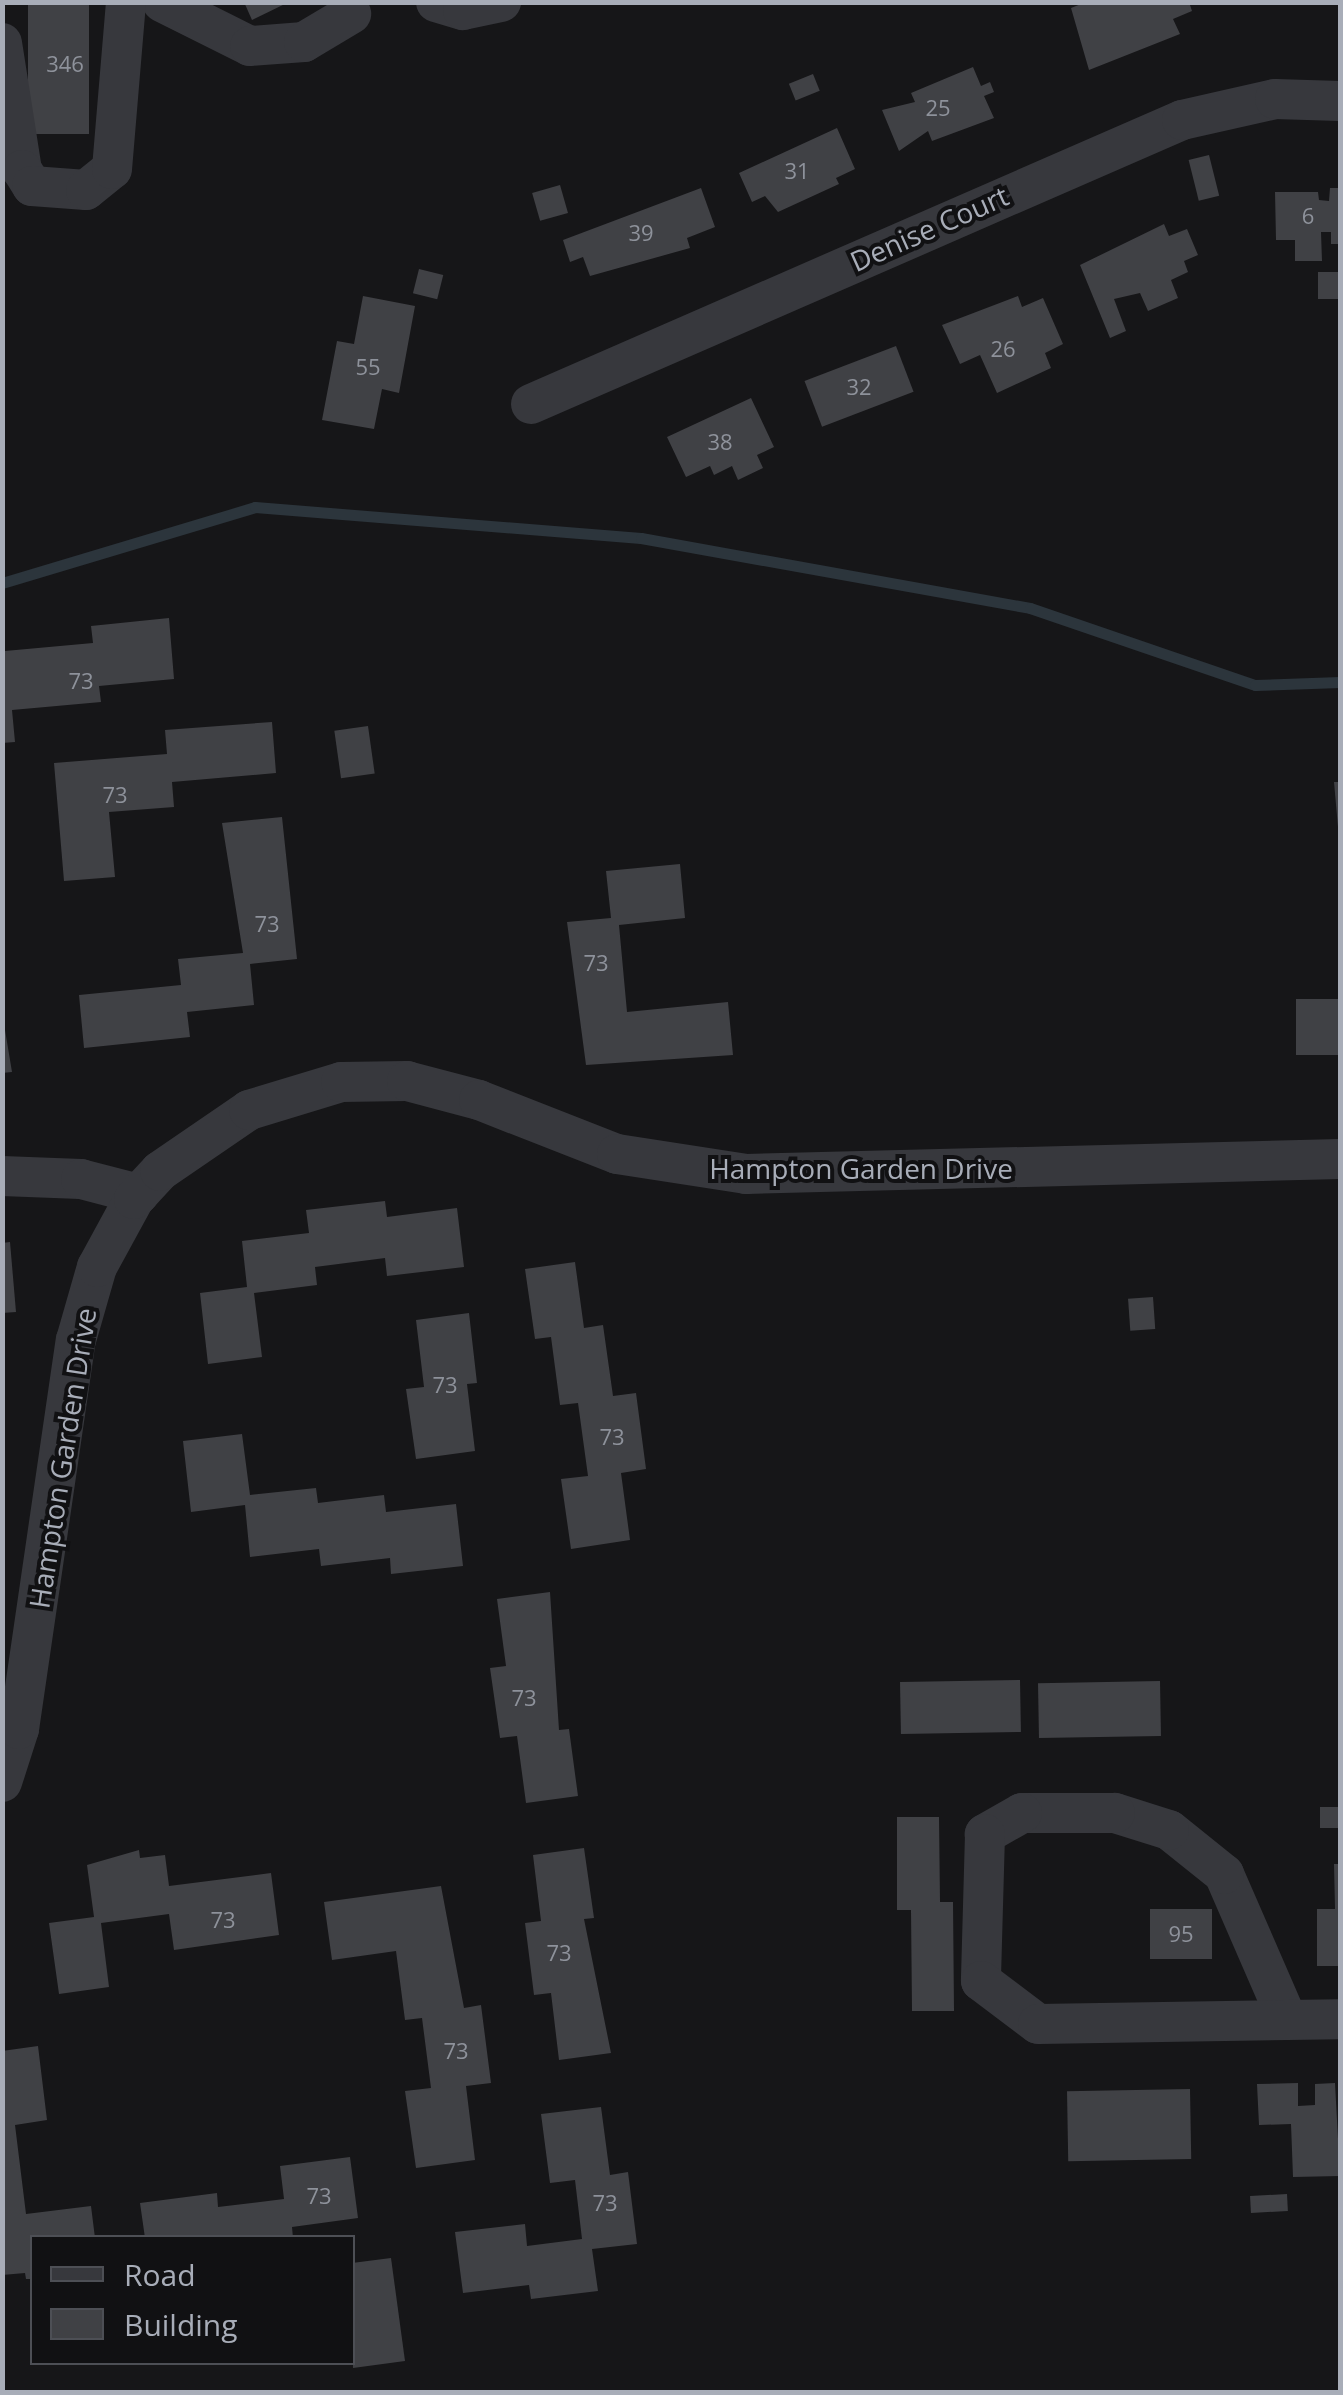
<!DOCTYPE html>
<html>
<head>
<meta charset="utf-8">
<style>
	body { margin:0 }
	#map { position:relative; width:1343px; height:2395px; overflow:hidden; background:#161618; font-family:"Open Sans",sans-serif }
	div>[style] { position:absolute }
	.stream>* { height:11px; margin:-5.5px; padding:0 5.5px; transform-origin:5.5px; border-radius:5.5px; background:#2c353c }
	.building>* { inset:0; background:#404145; transform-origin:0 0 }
	.minor>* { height:40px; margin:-20px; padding:0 20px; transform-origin:20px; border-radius:20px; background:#37383d }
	span { translate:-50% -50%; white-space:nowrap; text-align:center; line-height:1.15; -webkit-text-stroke:8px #111113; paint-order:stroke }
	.number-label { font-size:22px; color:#8e929b }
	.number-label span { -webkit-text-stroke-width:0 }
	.street-label { font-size:28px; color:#a8adb8 }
	.frame { position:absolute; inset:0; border:5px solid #a8adb8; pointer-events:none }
	.legend { position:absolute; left:30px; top:2235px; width:325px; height:130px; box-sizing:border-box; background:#111113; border:2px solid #4d4f55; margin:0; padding:12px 18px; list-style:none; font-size:30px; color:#a8adb8 }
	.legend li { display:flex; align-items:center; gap:20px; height:50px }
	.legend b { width:50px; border:2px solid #4d4f55 }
</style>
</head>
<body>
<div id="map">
	<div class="stream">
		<i style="left:2px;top:583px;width:264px;rotate:-16.7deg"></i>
		<i style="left:255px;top:507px;width:387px;rotate:4.6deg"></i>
		<i style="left:641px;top:538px;width:395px;rotate:10.2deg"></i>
		<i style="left:1030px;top:608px;width:238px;rotate:18.9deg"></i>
		<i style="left:1255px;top:685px;width:85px;rotate:-2deg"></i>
	</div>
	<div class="building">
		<i style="left:28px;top:2px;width:61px;height:132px"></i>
		<i style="clip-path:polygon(244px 2px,289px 2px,252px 20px)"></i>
		<i style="clip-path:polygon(1086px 2px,1189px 2px,1192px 11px,1173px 19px,1180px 34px,1089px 70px,1071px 8px)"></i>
		<i style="clip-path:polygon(973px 67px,981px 86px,990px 82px,994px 92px,984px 96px,994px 118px,932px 141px,928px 131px,899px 151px,882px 110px,915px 102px,911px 93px)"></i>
		<i style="left:813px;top:74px;width:18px;height:26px;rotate:68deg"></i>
		<i style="clip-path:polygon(837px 128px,855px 169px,836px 178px,839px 184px,778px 212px,765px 196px,752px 202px,739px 173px)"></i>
		<i style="left:1209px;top:155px;width:42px;height:21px;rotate:76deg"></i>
		<i style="left:560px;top:185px;width:29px;height:29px;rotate:74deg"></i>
		<i style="clip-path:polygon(701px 188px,715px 227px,687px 238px,690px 248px,590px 276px,583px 257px,570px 262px,563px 240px)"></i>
		<i style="clip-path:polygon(1330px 188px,1340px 188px,1340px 244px,1331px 244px,1331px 232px,1321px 232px,1322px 261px,1295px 261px,1295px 240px,1276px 240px,1275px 192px,1318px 192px,1319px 200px,1329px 201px)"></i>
		<i style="clip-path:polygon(1164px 224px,1169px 236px,1187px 229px,1198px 255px,1184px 261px,1188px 272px,1171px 280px,1178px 298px,1148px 311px,1140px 293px,1114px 299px,1126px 331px,1110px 338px,1080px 265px)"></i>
		<i style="left:419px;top:269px;width:25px;height:25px;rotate:14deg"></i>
		<i style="left:1318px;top:272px;width:22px;height:27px"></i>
		<i style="clip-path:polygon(363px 296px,415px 306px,399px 393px,382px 389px,374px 429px,322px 420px,337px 341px,354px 344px)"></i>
		<i style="clip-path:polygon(1018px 296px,1022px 307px,1043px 298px,1063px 344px,1045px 353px,1051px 368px,997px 393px,980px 355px,960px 364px,942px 325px)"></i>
		<i style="left:896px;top:346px;width:49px;height:98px;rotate:69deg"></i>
		<i style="clip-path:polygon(751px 398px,774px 447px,757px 455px,763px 468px,738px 480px,732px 466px,714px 475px,710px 466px,686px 477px,667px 437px)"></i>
		<i style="clip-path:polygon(169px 618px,174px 679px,99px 686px,101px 702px,12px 710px,15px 742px,2px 743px,5px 651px,93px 643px,91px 626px)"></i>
		<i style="clip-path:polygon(272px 722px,276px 773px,172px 782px,174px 807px,109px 812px,115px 877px,64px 881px,54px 763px,167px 754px,165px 730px)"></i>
		<i style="left:368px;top:726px;width:48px;height:34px;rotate:82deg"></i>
		<i style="clip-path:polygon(1334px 782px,1340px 782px,1340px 827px,1338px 827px)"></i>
		<i style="clip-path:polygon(282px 817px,297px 959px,250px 964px,254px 1005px,187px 1012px,190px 1037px,84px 1048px,79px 995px,181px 985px,178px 959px,243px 953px,222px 823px)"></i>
		<i style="clip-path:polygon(680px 864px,685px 918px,619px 925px,627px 1012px,728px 1002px,733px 1055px,586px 1065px,567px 922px,611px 918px,606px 871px)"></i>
		<i style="left:1340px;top:999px;width:56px;height:44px;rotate:90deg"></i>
		<i style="clip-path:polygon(2px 1012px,12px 1072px,2px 1073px)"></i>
		<i style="clip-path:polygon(385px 1201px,387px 1217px,457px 1208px,464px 1267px,387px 1276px,385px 1258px,315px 1267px,317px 1285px,254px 1293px,262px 1357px,208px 1364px,200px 1293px,247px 1287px,242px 1241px,309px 1233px,306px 1210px)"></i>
		<i style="clip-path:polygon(10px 1242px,16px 1312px,2px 1313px,2px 1243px)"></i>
		<i style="clip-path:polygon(575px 1262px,584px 1328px,603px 1325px,613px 1396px,636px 1393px,646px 1469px,621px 1473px,630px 1540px,571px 1549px,561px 1479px,588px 1476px,578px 1403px,560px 1405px,551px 1337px,535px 1339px,525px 1269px)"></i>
		<i style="left:1153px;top:1297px;width:32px;height:25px;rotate:86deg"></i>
		<i style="clip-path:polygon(469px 1313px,477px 1383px,467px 1384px,475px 1451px,416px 1459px,406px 1389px,424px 1387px,416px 1320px)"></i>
		<i style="clip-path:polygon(242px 1434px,250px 1495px,316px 1488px,318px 1503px,384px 1495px,386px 1512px,456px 1504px,463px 1566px,391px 1574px,390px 1558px,321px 1566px,319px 1549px,250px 1557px,245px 1505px,191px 1512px,183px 1441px)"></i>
		<i style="clip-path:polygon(550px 1592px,559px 1730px,569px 1729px,578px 1796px,526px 1803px,517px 1736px,500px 1738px,490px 1668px,506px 1666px,497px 1599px)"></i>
		<i style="left:1020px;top:1680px;width:52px;height:120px;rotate:89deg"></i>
		<i style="left:1160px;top:1681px;width:55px;height:122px;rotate:89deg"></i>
		<i style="left:1340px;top:1807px;width:21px;height:20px;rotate:90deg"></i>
		<i style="clip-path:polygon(897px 1817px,939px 1817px,940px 1902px,953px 1902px,954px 2011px,912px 2011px,911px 1910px,897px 1910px)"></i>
		<i style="clip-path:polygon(584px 1848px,594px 1918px,584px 1919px,611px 2053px,559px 2060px,551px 1993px,534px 1995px,525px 1923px,541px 1921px,533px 1855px)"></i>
		<i style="clip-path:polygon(139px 1850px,140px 1858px,165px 1855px,169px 1886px,271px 1873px,279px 1935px,174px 1950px,169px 1914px,101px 1923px,109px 1987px,59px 1994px,49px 1923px,94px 1917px,87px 1865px)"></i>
		<i style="clip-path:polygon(1334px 1864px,1340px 1864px,1340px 1966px,1317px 1966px,1317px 1909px,1335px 1909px)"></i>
		<i style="clip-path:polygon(441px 1886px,464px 2008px,481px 2005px,491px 2083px,466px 2086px,475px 2160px,416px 2168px,405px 2091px,431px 2088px,422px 2018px,405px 2020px,396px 1951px,332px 1960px,324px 1902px)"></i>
		<i style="left:1150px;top:1909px;width:62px;height:50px"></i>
		<i style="clip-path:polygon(38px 2046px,47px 2120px,15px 2125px,26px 2214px,91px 2206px,95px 2238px,32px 2238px,32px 2279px,26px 2279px,25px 2273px,2px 2275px,2px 2051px)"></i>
		<i style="clip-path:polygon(1298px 2083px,1298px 2106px,1315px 2105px,1315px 2084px,1335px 2083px,1340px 2176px,1293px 2177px,1291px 2124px,1259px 2125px,1257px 2084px)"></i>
		<i style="left:1190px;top:2089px;width:70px;height:123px;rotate:89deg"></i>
		<i style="clip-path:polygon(601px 2107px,610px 2175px,628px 2172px,637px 2244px,592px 2249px,598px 2291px,531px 2299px,529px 2285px,463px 2293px,455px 2232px,525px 2224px,527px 2246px,582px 2239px,575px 2180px,550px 2183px,541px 2114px)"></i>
		<i style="clip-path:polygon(350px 2157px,358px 2218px,292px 2227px,293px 2238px,145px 2238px,140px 2203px,217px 2193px,218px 2207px,284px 2199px,280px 2166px)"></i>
		<i style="left:1287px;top:2194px;width:17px;height:37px;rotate:87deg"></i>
		<i style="clip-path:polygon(391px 2258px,405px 2361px,353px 2368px,352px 2263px)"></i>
	</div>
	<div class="minor">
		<i style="left:162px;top:2px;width:98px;rotate:26.6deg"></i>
		<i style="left:250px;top:46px;width:54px;rotate:-4.2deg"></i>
		<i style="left:304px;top:42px;width:55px;rotate:-30.8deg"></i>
		<i style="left:436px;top:2px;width:28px;rotate:17deg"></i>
		<i style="left:463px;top:10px;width:39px;rotate:-12deg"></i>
		<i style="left:2px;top:43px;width:129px;rotate:81.1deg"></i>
		<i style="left:22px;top:170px;width:19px;rotate:58deg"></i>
		<i style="left:32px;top:186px;width:54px;rotate:4.2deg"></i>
		<i style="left:86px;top:190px;width:33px;rotate:-39deg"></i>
		<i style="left:112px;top:169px;width:168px;rotate:-85.2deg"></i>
		<i style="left:531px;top:404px;width:710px;rotate:-23.57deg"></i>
		<i style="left:1182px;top:120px;width:95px;rotate:-12.7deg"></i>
		<i style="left:1275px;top:99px;width:65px;rotate:1.8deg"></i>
		<i style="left:2px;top:1176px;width:79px;rotate:2.2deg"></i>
		<i style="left:81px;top:1179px;width:60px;rotate:14.5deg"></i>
		<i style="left:2px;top:1782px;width:56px;rotate:-72.2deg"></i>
		<i style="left:19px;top:1729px;width:393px;rotate:-81.7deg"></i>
		<i style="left:76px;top:1340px;width:76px;rotate:-74deg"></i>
		<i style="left:97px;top:1267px;width:77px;rotate:-61.4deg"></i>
		<i style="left:134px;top:1199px;width:38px;rotate:-47deg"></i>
		<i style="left:160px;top:1171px;width:108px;rotate:-34.4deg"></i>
		<i style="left:249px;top:1110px;width:96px;rotate:-16.9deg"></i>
		<i style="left:341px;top:1082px;width:66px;rotate:-0.9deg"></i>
		<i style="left:407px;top:1081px;width:74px;rotate:14.8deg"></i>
		<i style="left:479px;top:1100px;width:148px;rotate:21.4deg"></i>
		<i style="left:617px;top:1154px;width:131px;rotate:8.8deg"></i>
		<i style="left:746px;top:1174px;width:594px;rotate:-1.45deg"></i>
		<i style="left:1287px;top:2019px;width:158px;rotate:-113.5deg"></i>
		<i style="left:1224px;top:1874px;width:70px;rotate:-141.3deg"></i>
		<i style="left:1169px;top:1830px;width:57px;rotate:-162.5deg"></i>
		<i style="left:1115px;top:1813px;width:93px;rotate:180deg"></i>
		<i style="left:1022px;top:1813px;width:43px;rotate:150.4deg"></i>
		<i style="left:985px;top:1834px;width:147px;rotate:91.6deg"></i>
		<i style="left:981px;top:1981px;width:71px;rotate:37deg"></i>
		<i style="left:1038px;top:2024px;width:302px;rotate:-0.9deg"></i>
	</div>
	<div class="number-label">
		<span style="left:65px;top:64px">346</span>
		<span style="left:938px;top:108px">25</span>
		<span style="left:797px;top:171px">31</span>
		<span style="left:1308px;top:216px">6</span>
		<span style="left:641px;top:233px">39</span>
		<span style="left:1003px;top:349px">26</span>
		<span style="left:368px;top:367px">55</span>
		<span style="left:859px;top:387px">32</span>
		<span style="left:720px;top:442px">38</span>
		<span style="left:81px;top:681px">73</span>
		<span style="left:115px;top:795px">73</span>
		<span style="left:267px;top:924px">73</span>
		<span style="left:596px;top:963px">73</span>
		<span style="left:445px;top:1385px">73</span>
		<span style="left:612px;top:1437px">73</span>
		<span style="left:524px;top:1698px">73</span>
		<span style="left:223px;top:1920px">73</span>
		<span style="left:1181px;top:1934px">95</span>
		<span style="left:559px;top:1953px">73</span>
		<span style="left:456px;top:2051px">73</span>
		<span style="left:319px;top:2196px">73</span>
		<span style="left:605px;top:2203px">73</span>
	</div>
	<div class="street-label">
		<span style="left:929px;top:228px;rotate:-24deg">Denise Court</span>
		<span style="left:861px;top:1168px">Hampton Garden Drive</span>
		<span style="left:62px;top:1458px;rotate:-81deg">Hampton Garden Drive</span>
	</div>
	<div class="frame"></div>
	<ul class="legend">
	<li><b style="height:12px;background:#37383d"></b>Road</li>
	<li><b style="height:28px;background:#404145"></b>Building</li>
	</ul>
</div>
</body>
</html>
